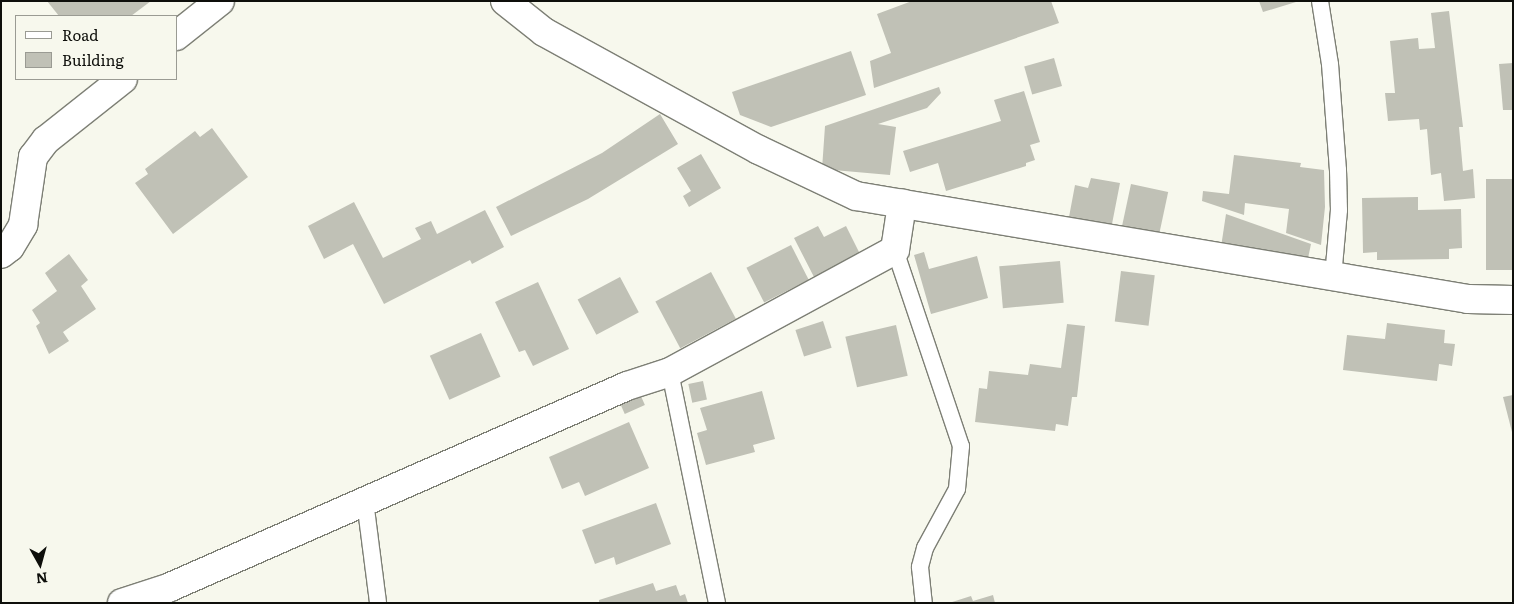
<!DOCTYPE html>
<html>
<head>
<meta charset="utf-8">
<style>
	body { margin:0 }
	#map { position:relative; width:1514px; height:604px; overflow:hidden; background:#f7f8ed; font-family:Literata,serif }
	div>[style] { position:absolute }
	.building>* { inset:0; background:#c0c1b6; transform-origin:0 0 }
	.roads { filter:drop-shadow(1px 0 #7d7f75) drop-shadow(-1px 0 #7d7f75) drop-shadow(0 1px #7d7f75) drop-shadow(0 -1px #7d7f75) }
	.service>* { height:16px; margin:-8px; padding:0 8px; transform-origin:8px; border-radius:8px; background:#fff }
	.minor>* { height:28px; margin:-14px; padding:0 14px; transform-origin:14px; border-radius:14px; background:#fff }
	span { translate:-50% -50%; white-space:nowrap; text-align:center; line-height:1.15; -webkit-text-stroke:4.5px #f7f8ed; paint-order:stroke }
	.frame { position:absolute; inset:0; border:2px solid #0e0f0b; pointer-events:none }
	.legend { position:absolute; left:15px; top:15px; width:162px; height:65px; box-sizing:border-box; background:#f7f8ed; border:1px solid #9a9b93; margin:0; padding:6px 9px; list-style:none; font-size:15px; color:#0e0f0b }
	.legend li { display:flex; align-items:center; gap:10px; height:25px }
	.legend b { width:25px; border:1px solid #9a9b93 }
	.north { position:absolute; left:15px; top:539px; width:50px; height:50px; -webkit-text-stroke:4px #f7f8ed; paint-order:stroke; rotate:173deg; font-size:14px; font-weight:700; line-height:20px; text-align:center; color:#0e0f0b }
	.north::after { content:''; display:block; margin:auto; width:18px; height:22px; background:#0e0f0b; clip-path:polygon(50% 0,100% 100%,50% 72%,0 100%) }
</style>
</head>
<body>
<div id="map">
	<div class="building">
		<i style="clip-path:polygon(47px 1px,151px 1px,131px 16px,59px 16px)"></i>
		<i style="clip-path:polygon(912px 1px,1051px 1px,1059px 23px,874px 88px,870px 61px,891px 53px,877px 14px)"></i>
		<i style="clip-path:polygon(1259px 1px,1296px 1px,1296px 2px,1263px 12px)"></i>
		<i style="clip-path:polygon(1449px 11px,1463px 127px,1459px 127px,1463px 171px,1473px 169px,1475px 198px,1444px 201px,1441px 173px,1431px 175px,1427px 129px,1420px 130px,1419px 119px,1388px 121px,1385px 93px,1395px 93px,1390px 41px,1418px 38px,1419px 49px,1435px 48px,1431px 13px)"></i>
		<i style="clip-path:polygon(851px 51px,866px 95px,771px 127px,740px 115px,732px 92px)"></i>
		<i style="left:1054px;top:58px;width:29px;height:31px;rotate:74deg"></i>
		<i style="clip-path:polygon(1513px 63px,1513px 110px,1503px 110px,1499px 64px)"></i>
		<i style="clip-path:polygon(939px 87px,941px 93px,927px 108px,878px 124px,896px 127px,890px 175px,822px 169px,825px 126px)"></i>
		<i style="clip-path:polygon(1024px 91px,1040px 142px,1030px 145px,1035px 160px,1026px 163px,1026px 166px,946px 191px,938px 163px,910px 172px,903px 151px,1001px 121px,994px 100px)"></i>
		<i style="clip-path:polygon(660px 114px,678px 144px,588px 199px,511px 236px,496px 207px,602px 153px)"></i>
		<i style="clip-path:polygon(212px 128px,248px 177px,173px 234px,135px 183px,148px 174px,145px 169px,195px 131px,200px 137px)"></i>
		<i style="clip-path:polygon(701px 154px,721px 188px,689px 207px,683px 196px,691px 191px,677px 168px)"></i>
		<i style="clip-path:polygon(1234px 155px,1301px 163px,1300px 167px,1324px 170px,1325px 207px,1321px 245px,1286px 233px,1289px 209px,1245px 203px,1244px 215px,1202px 201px,1203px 191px,1229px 194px)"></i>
		<i style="clip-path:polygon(1091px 178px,1120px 183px,1112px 224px,1069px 217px,1075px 185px,1088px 188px)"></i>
		<i style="left:1486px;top:179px;width:27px;height:91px"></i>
		<i style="left:1131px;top:184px;width:38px;height:43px;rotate:12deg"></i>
		<i style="clip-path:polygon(1418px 197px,1418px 210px,1461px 209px,1462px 248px,1449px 249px,1449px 259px,1377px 260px,1377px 252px,1363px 253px,1362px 198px)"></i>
		<i style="clip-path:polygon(354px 202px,383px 258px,421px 239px,415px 228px,431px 221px,437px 234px,485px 210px,504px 247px,472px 264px,470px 260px,384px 304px,353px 244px,324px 259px,308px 226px)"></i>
		<i style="clip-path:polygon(1226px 214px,1311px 244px,1307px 263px,1221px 247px)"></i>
		<i style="clip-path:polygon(818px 226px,824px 237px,846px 226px,860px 254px,814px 277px,794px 238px)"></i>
		<i style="left:791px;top:245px;width:39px;height:50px;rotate:63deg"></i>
		<i style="clip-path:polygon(924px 252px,929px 269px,977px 256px,988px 298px,931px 314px,914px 255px)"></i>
		<i style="clip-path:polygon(69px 254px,88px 280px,81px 286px,96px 309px,63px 332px,69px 341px,49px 354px,36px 326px,40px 323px,32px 310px,57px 291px,45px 273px)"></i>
		<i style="left:1060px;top:261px;width:42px;height:61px;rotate:85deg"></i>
		<i style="left:1121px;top:271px;width:34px;height:51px;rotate:7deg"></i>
		<i style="left:711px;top:272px;width:53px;height:63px;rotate:62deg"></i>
		<i style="left:620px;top:277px;width:40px;height:48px;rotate:62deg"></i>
		<i style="clip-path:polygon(538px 282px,569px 349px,533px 366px,525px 350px,519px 352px,495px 302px)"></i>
		<i style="left:823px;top:321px;width:28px;height:29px;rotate:72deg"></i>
		<i style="clip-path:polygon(1387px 323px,1445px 330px,1444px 343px,1455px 344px,1452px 366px,1439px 364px,1437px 381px,1343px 370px,1347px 335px,1385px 339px)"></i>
		<i style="clip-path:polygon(1067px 324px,1085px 326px,1077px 397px,1072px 397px,1068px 426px,1056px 424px,1055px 431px,975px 422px,979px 388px,987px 389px,989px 371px,1028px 375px,1030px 364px,1061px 368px)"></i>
		<i style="left:896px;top:325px;width:52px;height:52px;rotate:77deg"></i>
		<i style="left:481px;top:333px;width:48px;height:56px;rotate:66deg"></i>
		<i style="left:703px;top:381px;width:19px;height:15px;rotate:78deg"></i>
		<i style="clip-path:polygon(762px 391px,775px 439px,753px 445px,755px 452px,706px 465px,697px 433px,707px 430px,700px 408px)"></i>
		<i style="left:640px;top:394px;width:12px;height:22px;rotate:66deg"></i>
		<i style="clip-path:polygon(1513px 395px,1513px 432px,1512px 432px,1503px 397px)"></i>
		<i style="clip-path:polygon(629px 422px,649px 468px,585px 496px,579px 482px,562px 489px,549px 457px)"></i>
		<i style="clip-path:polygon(656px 503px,671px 544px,616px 565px,614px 557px,595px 564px,582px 530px)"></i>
		<i style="clip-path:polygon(653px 583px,656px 591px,676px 585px,680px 596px,685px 594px,688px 603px,599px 603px,599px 600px)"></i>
		<i style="clip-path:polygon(993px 595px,995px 603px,949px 603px,971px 596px,973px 601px)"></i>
	</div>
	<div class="roads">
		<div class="service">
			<i style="left:1320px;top:1px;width:64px;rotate:81deg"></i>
			<i style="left:1330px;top:64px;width:106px;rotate:85.7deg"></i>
			<i style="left:1338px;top:170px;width:40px;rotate:88.6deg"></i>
			<i style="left:1339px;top:210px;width:67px;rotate:95.1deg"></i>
			<i style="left:895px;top:250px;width:207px;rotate:71.4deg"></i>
			<i style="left:961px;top:446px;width:43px;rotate:95.3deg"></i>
			<i style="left:957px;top:489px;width:67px;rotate:118.5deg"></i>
			<i style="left:925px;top:548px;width:20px;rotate:105deg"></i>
			<i style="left:920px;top:567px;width:36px;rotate:84deg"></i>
			<i style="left:670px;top:372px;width:236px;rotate:78.5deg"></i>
			<i style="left:365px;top:501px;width:103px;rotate:82.7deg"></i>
		</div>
		<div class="minor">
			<i style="left:505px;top:1px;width:50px;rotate:38.5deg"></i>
			<i style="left:544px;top:32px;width:245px;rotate:28.8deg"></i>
			<i style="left:759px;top:150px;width:107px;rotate:25.4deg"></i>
			<i style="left:856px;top:196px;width:621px;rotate:9.55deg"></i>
			<i style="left:1468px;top:299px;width:45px;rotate:1.3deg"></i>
			<i style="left:176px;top:36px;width:56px;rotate:-38.5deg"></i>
			<i style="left:1px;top:254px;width:11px;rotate:-38deg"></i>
			<i style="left:10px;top:247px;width:26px;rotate:-59deg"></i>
			<i style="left:23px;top:225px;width:69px;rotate:-81.6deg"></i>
			<i style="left:33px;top:157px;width:21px;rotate:-53deg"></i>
			<i style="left:46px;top:140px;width:98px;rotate:-38.4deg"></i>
			<i style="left:122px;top:603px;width:48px;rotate:-18.1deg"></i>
			<i style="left:168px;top:588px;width:501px;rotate:-23.75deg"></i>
			<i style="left:627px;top:386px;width:45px;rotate:-18deg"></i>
			<i style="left:670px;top:372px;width:256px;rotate:-28.5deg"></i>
			<i style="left:895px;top:250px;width:47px;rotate:-81.3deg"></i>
		</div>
	</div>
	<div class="frame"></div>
	<ul class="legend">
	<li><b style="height:6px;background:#fff"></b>Road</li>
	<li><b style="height:14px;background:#c0c1b6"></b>Building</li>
	</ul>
	<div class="north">N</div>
</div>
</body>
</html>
